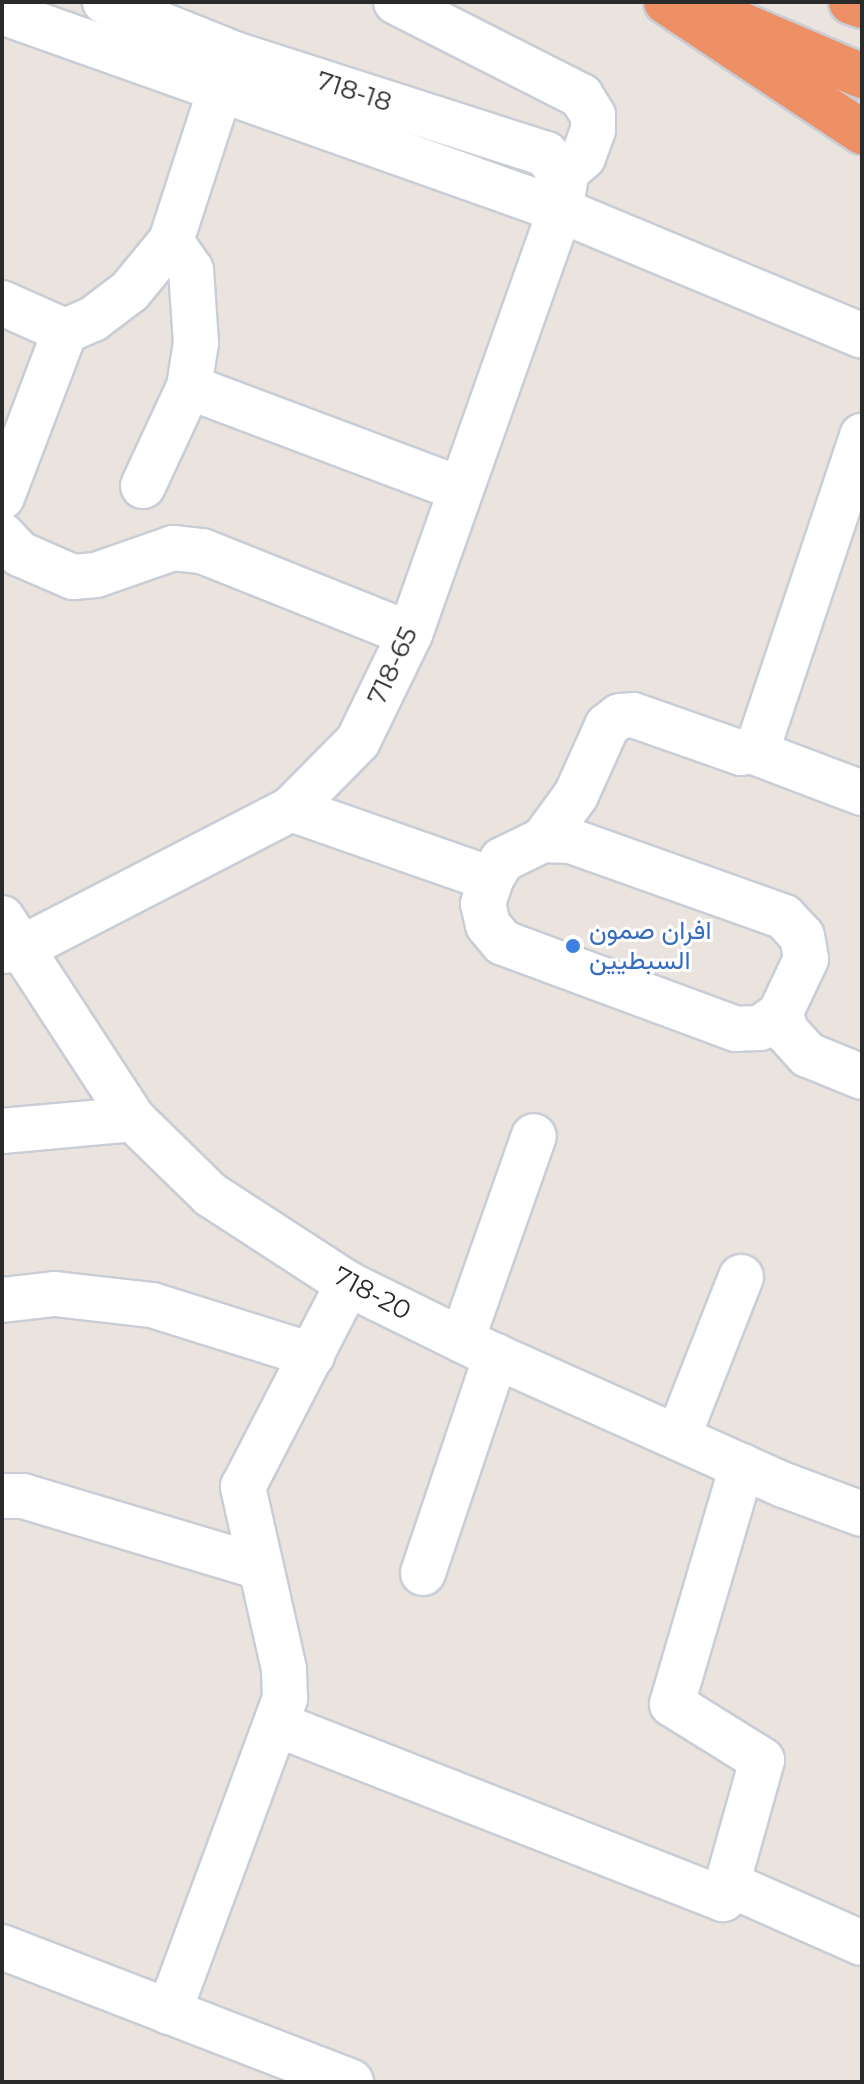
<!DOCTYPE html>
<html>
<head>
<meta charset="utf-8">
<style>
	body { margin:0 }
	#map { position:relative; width:864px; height:2084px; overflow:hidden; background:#ebe3dd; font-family:Montserrat,Vazirmatn,sans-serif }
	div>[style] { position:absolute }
	.roads { filter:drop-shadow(2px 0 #c9cdd6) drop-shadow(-2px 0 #c9cdd6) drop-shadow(0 2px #c9cdd6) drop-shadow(0 -2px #c9cdd6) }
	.minor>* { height:44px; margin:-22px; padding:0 22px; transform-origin:22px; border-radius:22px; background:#fff }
	.highway>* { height:44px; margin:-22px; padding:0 22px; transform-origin:22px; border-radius:22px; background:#ee9065 }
	.dots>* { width:22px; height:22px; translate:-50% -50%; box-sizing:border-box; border:4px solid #fff; border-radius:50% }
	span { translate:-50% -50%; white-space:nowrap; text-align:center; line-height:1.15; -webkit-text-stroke:6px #fff; paint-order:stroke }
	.street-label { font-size:26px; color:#2a2a2a }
	.shop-label { font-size:26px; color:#366cbe }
	.left { translate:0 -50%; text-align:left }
	.frame { position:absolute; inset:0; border:4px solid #2a2a2a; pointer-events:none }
</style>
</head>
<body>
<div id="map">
	<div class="roads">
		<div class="minor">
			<i style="left:396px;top:2px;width:208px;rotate:26.9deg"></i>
			<i style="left:581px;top:96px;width:22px;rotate:58deg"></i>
			<i style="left:593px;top:115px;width:15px;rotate:90deg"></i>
			<i style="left:593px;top:130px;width:29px;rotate:110deg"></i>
			<i style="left:583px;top:157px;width:25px;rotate:138deg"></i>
			<i style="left:2px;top:12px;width:592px;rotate:19.54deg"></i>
			<i style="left:560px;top:210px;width:327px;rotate:22.6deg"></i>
			<i style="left:2px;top:303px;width:69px;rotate:24deg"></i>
			<i style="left:189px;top:387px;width:290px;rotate:20.6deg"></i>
			<i style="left:143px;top:486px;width:109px;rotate:-65.1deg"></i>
			<i style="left:189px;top:387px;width:45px;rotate:-81deg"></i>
			<i style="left:196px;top:343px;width:73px;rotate:-93.9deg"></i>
			<i style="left:191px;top:270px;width:35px;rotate:-125deg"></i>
			<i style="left:2px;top:497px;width:178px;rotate:-69.2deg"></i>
			<i style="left:65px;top:331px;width:30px;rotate:-23deg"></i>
			<i style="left:93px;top:319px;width:46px;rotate:-37.1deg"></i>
			<i style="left:130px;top:291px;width:65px;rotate:-50.6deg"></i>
			<i style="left:171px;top:241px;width:159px;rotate:-72deg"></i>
			<i style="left:2px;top:535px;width:26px;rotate:47deg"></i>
			<i style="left:20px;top:554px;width:58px;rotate:23.5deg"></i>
			<i style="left:73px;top:577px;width:23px;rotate:-5deg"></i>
			<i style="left:96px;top:575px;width:82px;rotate:-19.3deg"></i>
			<i style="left:173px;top:548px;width:29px;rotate:6deg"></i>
			<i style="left:202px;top:551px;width:224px;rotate:21.8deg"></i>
			<i style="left:751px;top:751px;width:13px;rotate:-48deg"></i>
			<i style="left:760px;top:741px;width:322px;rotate:-71.5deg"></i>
			<i style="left:291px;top:809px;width:212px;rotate:19.3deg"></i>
			<i style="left:543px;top:840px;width:28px;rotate:2deg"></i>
			<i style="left:571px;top:841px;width:226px;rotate:19.6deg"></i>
			<i style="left:784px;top:917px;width:26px;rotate:47deg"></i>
			<i style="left:802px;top:936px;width:23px;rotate:80deg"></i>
			<i style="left:806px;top:959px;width:61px;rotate:115.3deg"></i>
			<i style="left:780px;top:1014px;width:24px;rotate:145deg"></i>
			<i style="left:760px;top:1028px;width:24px;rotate:178deg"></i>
			<i style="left:736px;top:1029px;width:248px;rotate:-159.7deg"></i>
			<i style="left:503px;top:943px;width:23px;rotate:-130deg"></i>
			<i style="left:488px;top:925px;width:22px;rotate:-103deg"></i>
			<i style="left:483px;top:904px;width:26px;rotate:-72deg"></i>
			<i style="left:491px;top:879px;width:22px;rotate:-60deg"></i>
			<i style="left:502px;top:860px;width:46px;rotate:-26deg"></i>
			<i style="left:543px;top:840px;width:56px;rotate:-53.7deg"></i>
			<i style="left:576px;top:795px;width:76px;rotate:-65.8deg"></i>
			<i style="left:607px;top:726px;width:16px;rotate:-38deg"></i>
			<i style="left:620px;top:716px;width:13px;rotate:-4deg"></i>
			<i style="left:633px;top:715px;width:114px;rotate:19.4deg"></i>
			<i style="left:741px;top:753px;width:10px;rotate:-11deg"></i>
			<i style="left:751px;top:751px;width:119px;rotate:20.7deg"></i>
			<i style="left:2px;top:918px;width:240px;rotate:56.9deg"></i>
			<i style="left:133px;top:1119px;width:109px;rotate:44.3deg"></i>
			<i style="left:211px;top:1195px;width:163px;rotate:33deg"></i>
			<i style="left:348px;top:1284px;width:152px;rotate:26.2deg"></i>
			<i style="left:484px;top:1351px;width:329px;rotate:24.1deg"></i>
			<i style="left:784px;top:1485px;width:83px;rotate:20.4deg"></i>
			<i style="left:2px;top:951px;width:16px;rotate:-4deg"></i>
			<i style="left:18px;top:950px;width:307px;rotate:-27.3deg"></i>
			<i style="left:291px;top:809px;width:95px;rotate:-45.4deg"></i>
			<i style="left:358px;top:741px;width:119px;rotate:-64.1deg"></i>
			<i style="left:410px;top:634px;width:450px;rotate:-70.5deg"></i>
			<i style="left:560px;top:210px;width:28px;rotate:-80deg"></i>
			<i style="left:565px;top:182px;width:34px;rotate:-124deg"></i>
			<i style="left:546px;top:154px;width:330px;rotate:-162.2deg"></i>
			<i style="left:232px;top:53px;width:137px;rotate:-158.1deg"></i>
			<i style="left:780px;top:1014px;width:19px;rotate:69deg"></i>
			<i style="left:787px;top:1032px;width:31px;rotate:48deg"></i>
			<i style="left:808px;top:1055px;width:58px;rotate:22.2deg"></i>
			<i style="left:2px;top:1131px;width:132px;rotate:-5.2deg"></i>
			<i style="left:2px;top:1300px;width:53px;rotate:-6.5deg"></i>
			<i style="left:55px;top:1294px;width:98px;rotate:6.5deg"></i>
			<i style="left:152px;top:1305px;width:168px;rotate:17.4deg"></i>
			<i style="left:462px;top:1340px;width:216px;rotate:-70.6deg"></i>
			<i style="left:678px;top:1437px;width:172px;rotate:-68.5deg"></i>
			<i style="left:2px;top:1496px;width:21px"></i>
			<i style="left:23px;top:1496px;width:246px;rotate:16.7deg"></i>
			<i style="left:423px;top:1573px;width:229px;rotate:-71.4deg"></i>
			<i style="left:276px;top:1724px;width:480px;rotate:21.4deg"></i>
			<i style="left:723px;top:1899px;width:144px;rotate:-74.3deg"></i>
			<i style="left:762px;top:1760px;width:106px;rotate:-148.1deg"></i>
			<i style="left:672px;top:1704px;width:248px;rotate:-73.6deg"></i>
			<i style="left:728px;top:1884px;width:146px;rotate:23.8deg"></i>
			<i style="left:2px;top:1947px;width:374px;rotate:21.1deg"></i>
			<i style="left:169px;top:2012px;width:335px;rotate:-69.7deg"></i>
			<i style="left:285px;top:1698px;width:29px;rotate:-92deg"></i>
			<i style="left:284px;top:1669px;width:187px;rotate:-102.7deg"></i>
			<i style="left:243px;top:1487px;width:229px;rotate:-62.7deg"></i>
		</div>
		<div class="highway">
			<i style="left:666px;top:2px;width:235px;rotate:33.6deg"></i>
			<i style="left:851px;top:2px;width:12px;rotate:20deg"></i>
			<i style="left:726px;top:18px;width:148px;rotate:23.1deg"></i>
		</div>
	</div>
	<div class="dots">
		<i style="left:573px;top:946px;background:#3f7fe0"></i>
	</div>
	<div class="street-label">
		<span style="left:354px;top:92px;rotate:18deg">718-18</span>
		<span style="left:393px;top:666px;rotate:-65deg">718-65</span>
		<span style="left:372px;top:1294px;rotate:28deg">718-20</span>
	</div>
	<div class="shop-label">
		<span class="left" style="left:589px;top:946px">افران صمون<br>السبطيين</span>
	</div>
	<div class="frame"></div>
</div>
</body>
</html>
